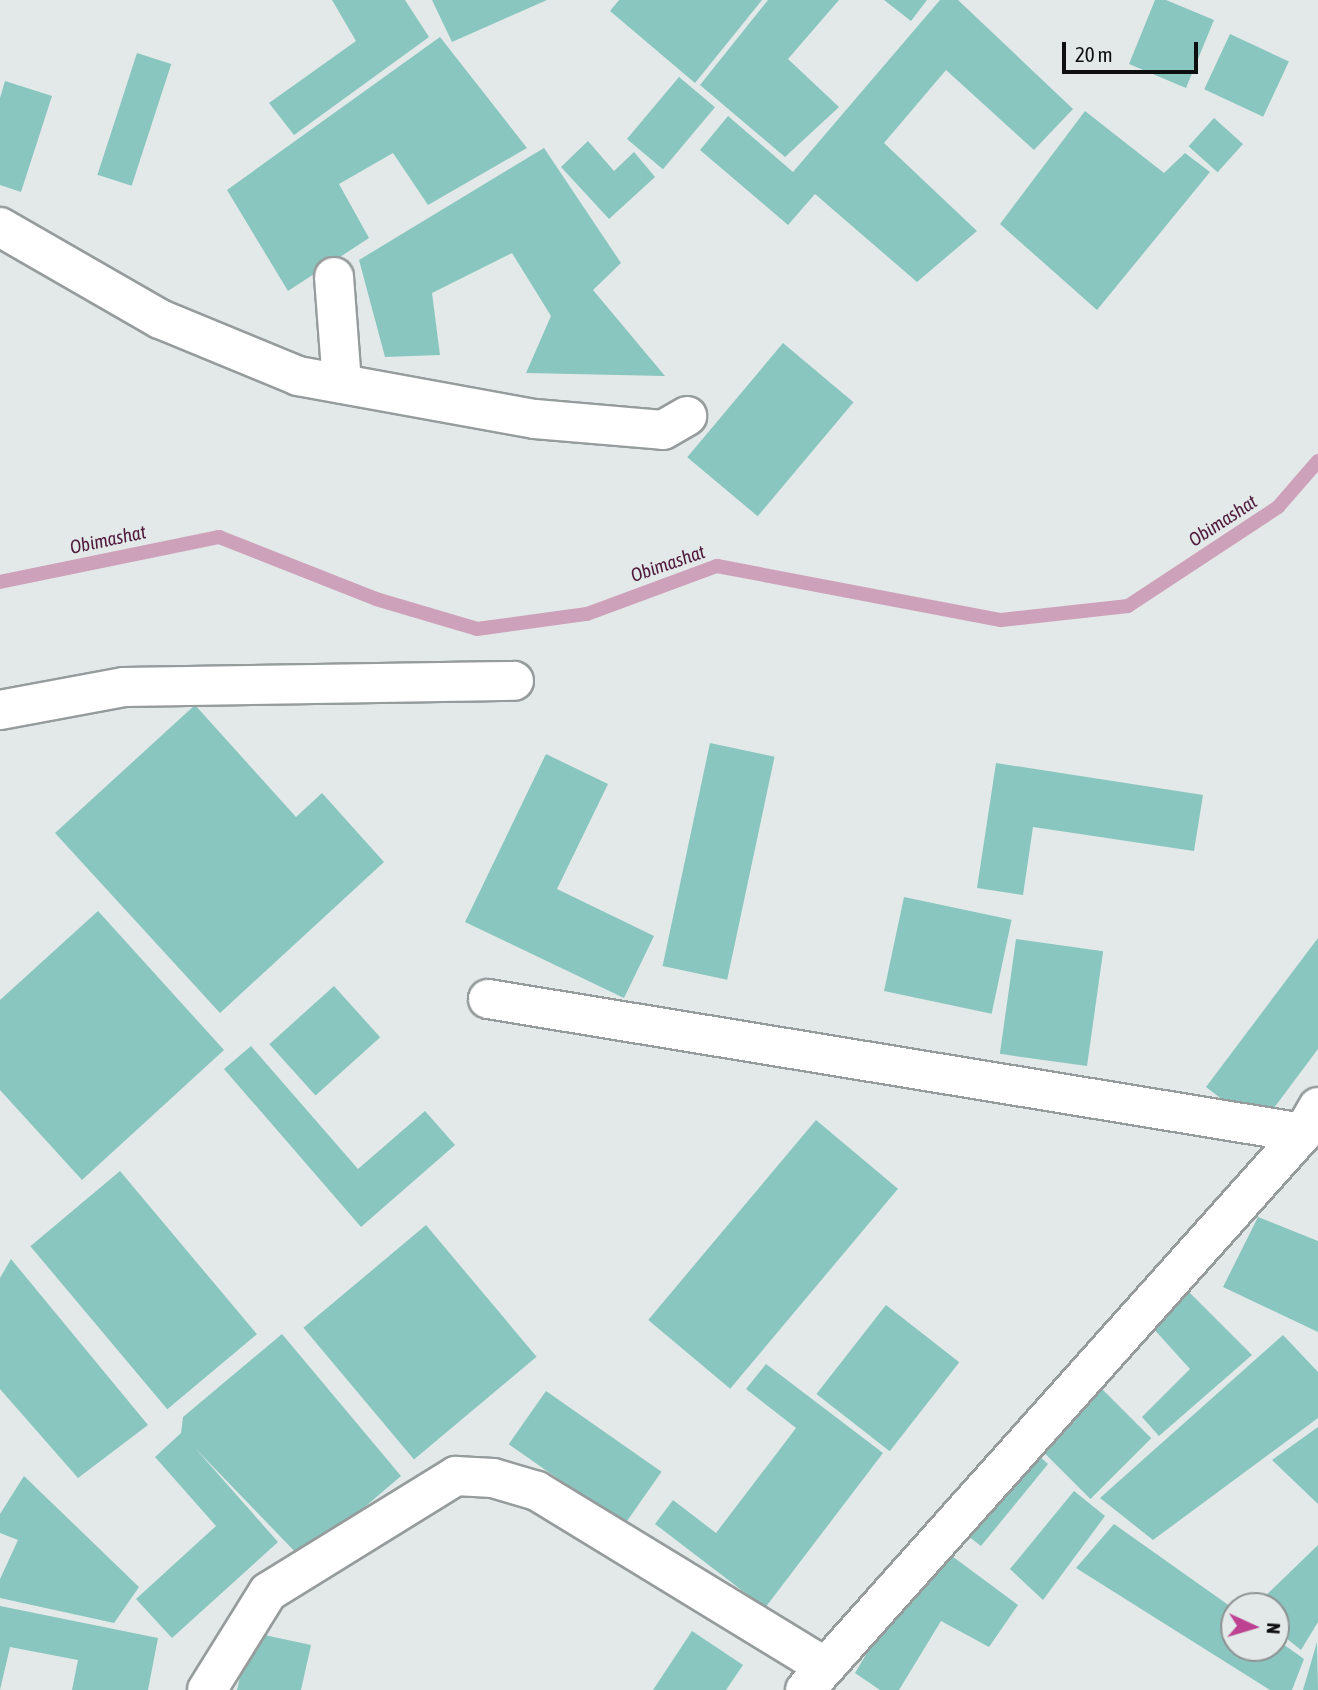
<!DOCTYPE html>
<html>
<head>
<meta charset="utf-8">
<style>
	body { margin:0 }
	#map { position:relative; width:1318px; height:1690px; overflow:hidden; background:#e2e9e8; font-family:"Asap Condensed",sans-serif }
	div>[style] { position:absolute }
	.stream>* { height:14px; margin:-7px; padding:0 7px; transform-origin:7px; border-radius:7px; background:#cea1ba }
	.building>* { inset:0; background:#8ac6c0; transform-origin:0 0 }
	.roads { filter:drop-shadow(2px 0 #969c9c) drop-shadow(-2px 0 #969c9c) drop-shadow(0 2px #969c9c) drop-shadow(0 -2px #969c9c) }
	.minor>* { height:38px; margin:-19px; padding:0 19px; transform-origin:19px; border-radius:19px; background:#fff }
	span { translate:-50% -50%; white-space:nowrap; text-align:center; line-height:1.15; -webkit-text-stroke:6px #e2e9e8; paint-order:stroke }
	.water-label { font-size:19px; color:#4f193b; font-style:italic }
	.north { position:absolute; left:1220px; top:1592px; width:70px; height:70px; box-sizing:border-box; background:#e2e9e8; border:2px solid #8d9292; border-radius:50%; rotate:94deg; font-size:19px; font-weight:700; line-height:28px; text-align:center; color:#0e1010 }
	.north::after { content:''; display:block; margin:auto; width:24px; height:32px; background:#bd4292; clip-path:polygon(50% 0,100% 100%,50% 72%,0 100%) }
	.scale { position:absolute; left:1062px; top:42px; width:136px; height:32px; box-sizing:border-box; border:4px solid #0e1010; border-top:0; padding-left:9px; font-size:21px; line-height:24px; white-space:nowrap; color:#0e1010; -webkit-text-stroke:5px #e2e9e8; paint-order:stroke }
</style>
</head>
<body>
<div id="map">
	<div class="stream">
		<i style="left:0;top:582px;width:224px;rotate:-11.6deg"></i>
		<i style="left:219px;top:537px;width:169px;rotate:21.5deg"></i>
		<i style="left:376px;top:599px;width:105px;rotate:16.5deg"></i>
		<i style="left:477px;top:629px;width:111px;rotate:-7.8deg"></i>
		<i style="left:587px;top:614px;width:139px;rotate:-20.3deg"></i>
		<i style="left:717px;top:566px;width:289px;rotate:10.8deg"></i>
		<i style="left:1001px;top:620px;width:128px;rotate:-6.3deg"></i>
		<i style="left:1128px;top:606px;width:180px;rotate:-33.4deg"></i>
		<i style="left:1278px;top:507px;width:61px;rotate:-49deg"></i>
	</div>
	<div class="building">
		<i style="clip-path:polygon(332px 0,405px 0,429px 37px,294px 135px,269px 103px,356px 41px)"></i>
		<i style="clip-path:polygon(432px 0,547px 0,452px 42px)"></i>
		<i style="clip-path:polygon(619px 0,762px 0,695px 83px,610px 11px)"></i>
		<i style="clip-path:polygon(768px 0,839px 0,788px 59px,839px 107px,785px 157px,700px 85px)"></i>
		<i style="clip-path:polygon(884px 0,927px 0,911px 21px)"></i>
		<i style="clip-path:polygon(940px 0,958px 0,1073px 109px,1034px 150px,946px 70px,884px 143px,977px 231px,917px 282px,815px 194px,788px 225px,700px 150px,728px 116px,793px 172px)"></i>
		<i style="clip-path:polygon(1155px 0,1166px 0,1214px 20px,1186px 88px,1129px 64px)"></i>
		<i style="left:1230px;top:34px;width:65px;height:61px;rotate:25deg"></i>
		<i style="clip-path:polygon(440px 37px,527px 148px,428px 205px,393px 153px,339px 184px,369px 238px,288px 291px,227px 190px)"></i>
		<i style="left:137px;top:53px;width:36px;height:128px;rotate:18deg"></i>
		<i style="left:679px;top:77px;width:47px;height:81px;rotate:40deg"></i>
		<i style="clip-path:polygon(5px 81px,52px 96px,21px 192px,0 185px,0 98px)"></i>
		<i style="clip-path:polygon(1085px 111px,1164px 173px,1185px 153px,1210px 172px,1097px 310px,1000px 224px)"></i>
		<i style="left:1214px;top:118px;width:39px;height:38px;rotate:42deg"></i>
		<i style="clip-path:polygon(588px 141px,614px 171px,634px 152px,655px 177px,609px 219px,561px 167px)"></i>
		<i style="clip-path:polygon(544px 148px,621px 263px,593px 290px,665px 376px,526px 373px,551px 316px,512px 253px,432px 293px,440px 355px,385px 357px,359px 260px)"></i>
		<i style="left:783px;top:343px;width:92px;height:149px;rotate:40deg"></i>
		<i style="clip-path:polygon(195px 705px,296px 817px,322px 793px,384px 862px,220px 1013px,55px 833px)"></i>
		<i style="left:710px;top:743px;width:66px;height:228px;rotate:12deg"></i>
		<i style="clip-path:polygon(546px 754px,608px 784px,557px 889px,654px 936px,624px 998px,465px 922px)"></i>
		<i style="clip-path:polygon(996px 763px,1203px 795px,1194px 851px,1033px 827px,1023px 895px,977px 888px)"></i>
		<i style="left:904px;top:897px;width:110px;height:96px;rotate:12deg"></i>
		<i style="clip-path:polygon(98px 911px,224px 1050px,82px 1180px,0 1090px,0 1000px)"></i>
		<i style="clip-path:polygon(1318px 938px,1318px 1049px,1259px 1128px,1206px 1087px)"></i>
		<i style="left:1016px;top:939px;width:88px;height:116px;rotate:8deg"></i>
		<i style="left:334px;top:986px;width:69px;height:87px;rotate:48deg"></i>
		<i style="clip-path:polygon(251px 1046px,358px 1169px,425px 1111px,455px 1145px,361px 1227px,224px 1069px)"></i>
		<i style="left:816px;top:1120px;width:107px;height:261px;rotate:40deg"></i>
		<i style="left:120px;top:1171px;width:213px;height:117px;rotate:50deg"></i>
		<i style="clip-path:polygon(1258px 1217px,1318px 1241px,1318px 1332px,1223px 1287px)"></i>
		<i style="left:426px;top:1225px;width:172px;height:160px;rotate:50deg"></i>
		<i style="clip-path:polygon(11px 1259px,148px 1425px,78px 1478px,0 1389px,0 1278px)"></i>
		<i style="clip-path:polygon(1170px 1273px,1252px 1355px,1159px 1436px,1142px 1417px,1190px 1369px,1133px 1306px)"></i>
		<i style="left:886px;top:1305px;width:93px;height:113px;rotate:38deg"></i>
		<i style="clip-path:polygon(282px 1334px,401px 1476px,303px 1560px,195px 1448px,278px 1542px,172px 1638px,136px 1599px,216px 1526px,155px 1457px,181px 1433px,183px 1417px)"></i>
		<i style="clip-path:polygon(1283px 1335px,1318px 1372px,1318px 1418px,1153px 1540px,1100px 1498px)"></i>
		<i style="clip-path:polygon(766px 1364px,883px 1453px,765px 1608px,655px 1524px,673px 1500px,716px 1533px,796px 1428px,746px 1389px)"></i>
		<i style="left:1077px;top:1364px;width:105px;height:86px;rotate:45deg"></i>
		<i style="left:546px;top:1391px;width:141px;height:65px;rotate:35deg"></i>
		<i style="clip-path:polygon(1318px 1427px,1318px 1504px,1272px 1460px)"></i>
		<i style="clip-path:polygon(1014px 1433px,1048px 1464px,981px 1546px,951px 1523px)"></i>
		<i style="clip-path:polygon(24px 1476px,139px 1587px,114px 1623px,0 1598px,0 1579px,18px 1540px,0 1533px,0 1514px)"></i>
		<i style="clip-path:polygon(1074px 1491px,1105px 1516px,1043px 1600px,1010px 1569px)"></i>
		<i style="clip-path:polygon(1114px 1524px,1234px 1609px,1234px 1648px,1276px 1648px,1276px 1639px,1304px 1659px,1292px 1690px,1270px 1690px,1076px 1568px)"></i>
		<i style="clip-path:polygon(933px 1542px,1018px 1605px,989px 1647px,941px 1621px,899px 1690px,880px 1690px,855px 1673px)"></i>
		<i style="clip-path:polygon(1318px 1545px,1318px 1622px,1301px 1650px,1276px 1630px,1276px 1606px,1255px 1606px)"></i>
		<i style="clip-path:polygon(0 1606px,158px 1638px,148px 1690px,72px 1690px,78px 1660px,10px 1647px,0 1690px)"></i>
		<i style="clip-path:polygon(692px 1631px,743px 1665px,726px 1690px,653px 1690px)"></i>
		<i style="clip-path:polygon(250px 1632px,311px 1645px,301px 1690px,237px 1690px)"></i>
		<i style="clip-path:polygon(1317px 1642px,1318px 1690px,1303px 1690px)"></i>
	</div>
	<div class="roads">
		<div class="minor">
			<i style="left:0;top:227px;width:185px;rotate:29.9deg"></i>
			<i style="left:160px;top:319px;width:149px;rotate:22.4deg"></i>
			<i style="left:298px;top:376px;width:241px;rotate:10.3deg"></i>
			<i style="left:535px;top:419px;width:128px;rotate:4.9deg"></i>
			<i style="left:663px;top:430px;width:28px;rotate:-30deg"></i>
			<i style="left:334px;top:277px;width:107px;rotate:85.7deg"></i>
			<i style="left:0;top:710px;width:126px;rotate:-10.5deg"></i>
			<i style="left:124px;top:687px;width:390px;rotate:-0.9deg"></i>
			<i style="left:488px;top:999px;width:826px;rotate:9.34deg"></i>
			<i style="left:207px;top:1690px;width:115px;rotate:-58.1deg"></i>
			<i style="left:268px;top:1592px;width:221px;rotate:-31.7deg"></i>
			<i style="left:456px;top:1476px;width:37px;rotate:3deg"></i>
			<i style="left:493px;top:1478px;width:46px;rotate:16.5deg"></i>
			<i style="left:537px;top:1491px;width:336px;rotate:31.4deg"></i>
			<i style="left:805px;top:1690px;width:747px;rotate:-48.2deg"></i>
			<i style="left:1303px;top:1133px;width:30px;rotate:-60deg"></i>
		</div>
	</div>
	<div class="water-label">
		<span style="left:1223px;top:521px;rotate:-33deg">Obimashat</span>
		<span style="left:108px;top:540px;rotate:-12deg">Obimashat</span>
		<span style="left:668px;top:564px;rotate:-19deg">Obimashat</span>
	</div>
	<div class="north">N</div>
	<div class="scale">20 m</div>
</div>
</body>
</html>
